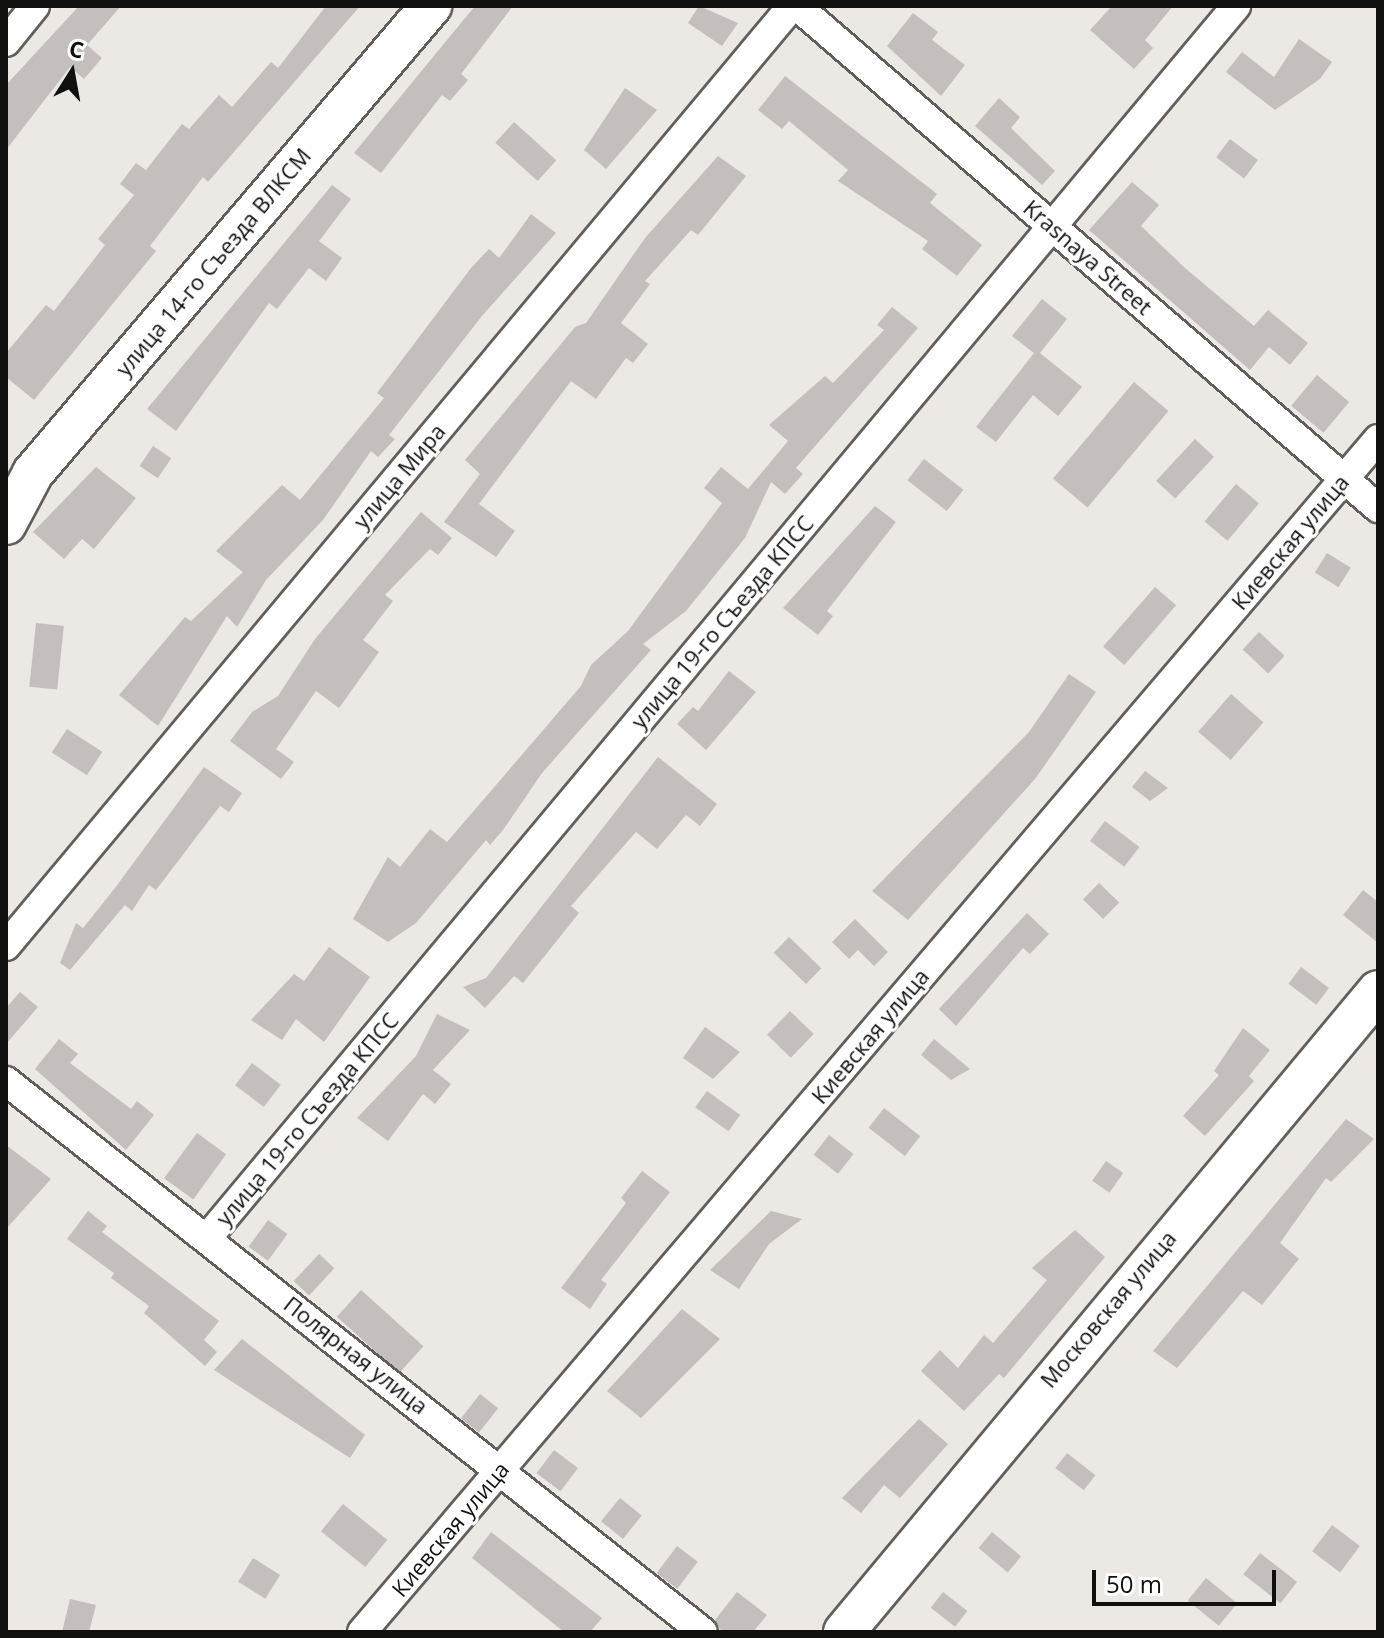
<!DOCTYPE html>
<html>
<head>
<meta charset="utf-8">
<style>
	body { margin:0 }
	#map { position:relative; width:1384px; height:1638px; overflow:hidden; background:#ece9e4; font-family:"Open Sans",sans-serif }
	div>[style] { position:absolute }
	.building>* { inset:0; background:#c4bebc; transform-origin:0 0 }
	.roads { filter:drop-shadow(2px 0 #625f5b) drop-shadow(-2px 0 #625f5b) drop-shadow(0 2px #625f5b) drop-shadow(0 -2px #625f5b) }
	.street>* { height:28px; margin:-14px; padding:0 14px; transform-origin:14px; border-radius:14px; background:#fff }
	.secondary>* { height:40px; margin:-20px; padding:0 20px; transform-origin:20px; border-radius:20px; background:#fff }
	span { translate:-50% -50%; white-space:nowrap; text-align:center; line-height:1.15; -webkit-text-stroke:6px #fff; paint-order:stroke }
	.street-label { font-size:22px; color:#10100e }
	.frame { position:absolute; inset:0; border:8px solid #10100e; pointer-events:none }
	.north { position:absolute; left:32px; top:32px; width:80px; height:80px; -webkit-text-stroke:6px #fff; paint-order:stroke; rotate:11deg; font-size:22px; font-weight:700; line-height:32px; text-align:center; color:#10100e }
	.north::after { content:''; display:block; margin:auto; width:28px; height:36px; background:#10100e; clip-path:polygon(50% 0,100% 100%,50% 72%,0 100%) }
	.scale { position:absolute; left:1092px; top:1570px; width:184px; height:36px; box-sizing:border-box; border:4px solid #10100e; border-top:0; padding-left:10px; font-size:24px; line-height:28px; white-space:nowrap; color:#10100e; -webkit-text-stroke:6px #fff; paint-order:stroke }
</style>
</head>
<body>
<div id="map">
	<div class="building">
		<i style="clip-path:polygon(79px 6px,121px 6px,87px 45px,102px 58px,84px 79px,70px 67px,6px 150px,6px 85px)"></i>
		<i style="clip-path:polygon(326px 6px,360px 6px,208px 182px,203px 177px,150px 246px,156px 251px,34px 400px,6px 377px,6px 353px,46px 305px,54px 311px,105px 245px,98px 239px,134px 195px,120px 184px,136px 163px,146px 170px,182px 124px,189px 129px,219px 95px,232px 107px,271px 62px,278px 68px)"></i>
		<i style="clip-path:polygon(475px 6px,513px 6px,461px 74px,468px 80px,450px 101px,442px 95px,381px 173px,354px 153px)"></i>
		<i style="clip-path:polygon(699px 6px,738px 23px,722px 46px,688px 23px)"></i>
		<i style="clip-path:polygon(1112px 6px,1173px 6px,1145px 40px,1153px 48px,1134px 69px,1090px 30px)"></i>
		<i style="clip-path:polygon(913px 13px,938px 32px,932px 40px,965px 65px,941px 96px,887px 46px)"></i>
		<i style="clip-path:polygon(1299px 39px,1332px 62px,1320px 79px,1275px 110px,1226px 72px,1242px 52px,1274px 77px)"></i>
		<i style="clip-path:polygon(785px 76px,937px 194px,930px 203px,982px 245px,957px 276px,922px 249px,928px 241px,838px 181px,848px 170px,789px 121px,782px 129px,758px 110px)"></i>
		<i style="clip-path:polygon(625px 88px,657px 110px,606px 169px,584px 150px)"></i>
		<i style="clip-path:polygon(999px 98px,1020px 117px,1011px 128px,1055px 171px,1042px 185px,975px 126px)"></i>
		<i style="left:514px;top:122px;width:57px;height:28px;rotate:42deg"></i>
		<i style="left:1230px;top:139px;width:35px;height:23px;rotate:37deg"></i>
		<i style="clip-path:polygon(718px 156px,746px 176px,698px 235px,691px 230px,645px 281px,650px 284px,621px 323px,648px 344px,633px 363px,626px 358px,596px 399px,571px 381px,479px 504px,515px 531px,496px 557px,444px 522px,480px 474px,465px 460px,575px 327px,586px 323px,645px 238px)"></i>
		<i style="clip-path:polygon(1132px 182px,1159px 205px,1141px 226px,1185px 268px,1254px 326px,1268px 310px,1308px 343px,1290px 365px,1269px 347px,1250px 370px,1089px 230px)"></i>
		<i style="clip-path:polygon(332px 185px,351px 199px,319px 241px,342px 258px,326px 281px,309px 268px,277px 309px,269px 303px,176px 431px,147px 409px)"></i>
		<i style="clip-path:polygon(531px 214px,556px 233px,482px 316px,389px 435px,395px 439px,378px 457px,371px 451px,323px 520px,266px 580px,237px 627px,227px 616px,158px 726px,119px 695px,185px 617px,191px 621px,243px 572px,216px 551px,282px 485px,300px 500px,384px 398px,377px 393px,471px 268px,489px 249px,499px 258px)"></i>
		<i style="clip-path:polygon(1042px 299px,1067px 319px,1040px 353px,1082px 387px,1058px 416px,1033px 395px,996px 442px,976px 427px,1034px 353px,1012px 336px)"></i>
		<i style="clip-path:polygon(892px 307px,918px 328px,796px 468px,803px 474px,785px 494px,771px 482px,745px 538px,686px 611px,643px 644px,651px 650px,542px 773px,503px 830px,490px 845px,486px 840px,416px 923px,388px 942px,353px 919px,388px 857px,400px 867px,430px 829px,447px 842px,581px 686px,591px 665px,628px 631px,722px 503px,704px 488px,721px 467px,748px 489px,788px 441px,769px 425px,825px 376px,833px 383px,884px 330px,877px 325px)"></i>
		<i style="left:1317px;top:375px;width:42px;height:40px;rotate:40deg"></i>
		<i style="left:1134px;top:382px;width:45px;height:126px;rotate:40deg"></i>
		<i style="left:1195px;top:439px;width:26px;height:57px;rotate:43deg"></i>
		<i style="left:153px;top:446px;width:22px;height:24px;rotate:34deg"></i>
		<i style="left:924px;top:459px;width:50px;height:27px;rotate:38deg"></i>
		<i style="clip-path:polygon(96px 467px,136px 498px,94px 549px,82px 539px,64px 559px,33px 532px)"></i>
		<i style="left:1236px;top:484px;width:30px;height:49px;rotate:40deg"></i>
		<i style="clip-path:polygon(875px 506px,896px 522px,827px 611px,833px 616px,818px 635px,783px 608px)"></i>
		<i style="clip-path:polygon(421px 512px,452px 538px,438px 555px,430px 549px,385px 595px,393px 601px,363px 640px,379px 652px,339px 708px,316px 691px,276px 749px,294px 762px,281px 779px,230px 741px,252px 712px,278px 696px,315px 639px)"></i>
		<i style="left:1327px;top:553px;width:28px;height:23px;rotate:32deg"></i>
		<i style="left:1155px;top:587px;width:28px;height:79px;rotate:41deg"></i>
		<i style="left:36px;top:623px;width:28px;height:64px;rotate:6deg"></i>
		<i style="left:1259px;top:632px;width:35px;height:24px;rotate:43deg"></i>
		<i style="clip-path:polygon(729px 671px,756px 692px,706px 750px,677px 724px,693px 707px,698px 711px)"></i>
		<i style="clip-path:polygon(1069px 674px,1096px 692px,1035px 779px,908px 920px,872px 891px,1029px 732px)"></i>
		<i style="left:1231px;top:694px;width:43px;height:50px;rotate:41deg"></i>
		<i style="left:67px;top:729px;width:42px;height:28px;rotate:33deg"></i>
		<i style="clip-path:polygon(658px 757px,717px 804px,700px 826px,686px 815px,657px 849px,636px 832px,571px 906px,579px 913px,523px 983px,514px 976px,485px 1008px,463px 987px,486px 978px)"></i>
		<i style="clip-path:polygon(204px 767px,242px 793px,229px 812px,220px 806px,156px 890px,149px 885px,132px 911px,125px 905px,70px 970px,60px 963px,76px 923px,83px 928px,115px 888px)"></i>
		<i style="clip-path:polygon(1145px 771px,1168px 788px,1150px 801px,1132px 787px)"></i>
		<i style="left:1105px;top:821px;width:43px;height:25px;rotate:37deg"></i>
		<i style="left:1099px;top:883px;width:28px;height:23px;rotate:44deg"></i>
		<i style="clip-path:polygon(1363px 890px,1378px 902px,1378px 943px,1343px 915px)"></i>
		<i style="clip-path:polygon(1027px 913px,1049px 934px,1030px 954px,1023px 948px,956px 1026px,939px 1009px)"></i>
		<i style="clip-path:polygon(855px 919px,888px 952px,874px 966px,858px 950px,849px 959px,832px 942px)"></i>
		<i style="left:789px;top:937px;width:45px;height:22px;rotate:44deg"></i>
		<i style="clip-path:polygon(329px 947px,370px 977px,324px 1042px,296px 1019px,282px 1040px,251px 1020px,294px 974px,304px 981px)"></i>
		<i style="left:1301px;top:967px;width:35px;height:21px;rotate:37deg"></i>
		<i style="clip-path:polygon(20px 992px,38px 1007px,6px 1044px,6px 1008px)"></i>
		<i style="left:790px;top:1011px;width:33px;height:33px;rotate:44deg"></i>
		<i style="clip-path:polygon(437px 1014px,470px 1030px,433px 1070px,451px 1084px,435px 1104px,423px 1094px,388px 1141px,357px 1118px,416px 1056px)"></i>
		<i style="clip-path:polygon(705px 1027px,740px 1052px,713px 1079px,683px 1058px)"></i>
		<i style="clip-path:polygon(1243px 1028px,1270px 1050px,1249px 1076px,1254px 1081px,1205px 1136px,1183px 1116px,1219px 1075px,1214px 1071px)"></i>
		<i style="clip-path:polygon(59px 1039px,78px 1054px,70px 1063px,131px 1109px,137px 1101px,154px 1115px,126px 1150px,35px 1069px)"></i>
		<i style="clip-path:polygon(934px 1039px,970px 1069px,951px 1080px,921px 1055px)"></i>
		<i style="left:252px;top:1063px;width:36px;height:28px;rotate:37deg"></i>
		<i style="left:707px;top:1091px;width:41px;height:20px;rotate:36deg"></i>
		<i style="left:884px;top:1108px;width:46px;height:25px;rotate:38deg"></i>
		<i style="clip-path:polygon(1346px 1119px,1374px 1139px,1331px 1182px,1326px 1178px,1280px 1243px,1299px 1259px,1262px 1305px,1243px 1291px,1177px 1368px,1153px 1351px)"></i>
		<i style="left:197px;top:1133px;width:36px;height:56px;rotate:36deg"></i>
		<i style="left:829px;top:1135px;width:31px;height:25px;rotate:38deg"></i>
		<i style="clip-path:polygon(6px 1145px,51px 1179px,6px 1229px)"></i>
		<i style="left:1106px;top:1161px;width:21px;height:24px;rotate:35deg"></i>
		<i style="clip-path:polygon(642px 1171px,670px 1192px,601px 1280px,607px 1284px,590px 1309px,561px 1288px,626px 1203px,621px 1198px)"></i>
		<i style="clip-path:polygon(88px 1211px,107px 1226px,102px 1232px,219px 1321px,204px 1340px,217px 1352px,205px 1366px,144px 1313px,149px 1306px,111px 1278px,114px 1273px,67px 1239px)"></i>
		<i style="clip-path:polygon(771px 1211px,802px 1219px,769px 1244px,739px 1289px,710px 1270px)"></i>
		<i style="left:268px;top:1220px;width:24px;height:33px;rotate:36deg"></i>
		<i style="clip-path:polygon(1075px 1230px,1105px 1257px,1004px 1378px,999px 1374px,964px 1411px,921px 1371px,940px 1350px,958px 1368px,984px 1335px,993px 1343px,1047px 1280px,1032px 1268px)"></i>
		<i style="left:319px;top:1254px;width:21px;height:37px;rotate:43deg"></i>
		<i style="left:361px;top:1290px;width:84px;height:36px;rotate:42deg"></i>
		<i style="clip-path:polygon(682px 1309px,720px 1339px,641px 1418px,607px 1391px)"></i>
		<i style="clip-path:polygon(242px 1339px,365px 1435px,350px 1458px,214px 1370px)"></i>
		<i style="left:480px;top:1394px;width:23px;height:31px;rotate:38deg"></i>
		<i style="clip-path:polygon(919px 1419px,948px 1444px,900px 1498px,884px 1485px,861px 1513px,842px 1498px)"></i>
		<i style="left:554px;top:1450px;width:30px;height:29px;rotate:37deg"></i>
		<i style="left:1067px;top:1453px;width:36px;height:19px;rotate:38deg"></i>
		<i style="left:620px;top:1498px;width:28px;height:30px;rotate:39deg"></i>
		<i style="left:343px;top:1504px;width:57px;height:35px;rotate:39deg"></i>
		<i style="left:1332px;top:1525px;width:35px;height:33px;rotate:37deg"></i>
		<i style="clip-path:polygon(491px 1532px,602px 1618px,590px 1632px,564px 1632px,472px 1558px)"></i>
		<i style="left:992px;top:1532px;width:38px;height:21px;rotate:40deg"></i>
		<i style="left:677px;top:1546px;width:26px;height:34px;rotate:37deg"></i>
		<i style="left:1260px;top:1553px;width:47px;height:27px;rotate:38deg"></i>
		<i style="left:253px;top:1558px;width:32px;height:28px;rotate:32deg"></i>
		<i style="left:1206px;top:1578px;width:40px;height:29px;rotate:39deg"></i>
		<i style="clip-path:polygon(737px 1592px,767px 1615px,753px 1632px,722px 1632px,715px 1620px)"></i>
		<i style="left:943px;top:1592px;width:31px;height:20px;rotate:38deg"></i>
		<i style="clip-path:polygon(70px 1599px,96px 1605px,89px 1632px,62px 1632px)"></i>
	</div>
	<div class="roads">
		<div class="street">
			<i style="left:797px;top:6px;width:768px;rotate:40.83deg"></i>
			<i style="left:6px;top:42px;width:46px;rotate:-51.1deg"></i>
			<i style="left:6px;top:946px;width:1225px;rotate:-50.1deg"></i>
			<i style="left:6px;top:1081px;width:888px;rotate:38.33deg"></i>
			<i style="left:208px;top:1237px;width:1604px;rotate:-50.13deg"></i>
			<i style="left:362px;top:1632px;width:1567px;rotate:-49.58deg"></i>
		</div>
		<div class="secondary">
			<i style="left:6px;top:524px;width:58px;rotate:-62.1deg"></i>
			<i style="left:33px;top:473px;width:614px;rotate:-49.56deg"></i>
			<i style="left:844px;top:1632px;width:834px;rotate:-50.2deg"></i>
		</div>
	</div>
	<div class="street-label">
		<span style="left:1088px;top:257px;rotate:41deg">Krasnaya Street</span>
		<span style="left:213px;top:262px;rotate:-50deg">улица 14-го Съезда ВЛКСМ</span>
		<span style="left:399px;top:476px;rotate:-50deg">улица Мира</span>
		<span style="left:1290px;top:542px;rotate:-50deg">Киевская улица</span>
		<span style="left:722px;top:622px;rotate:-50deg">улица 19-го Съезда КПСС</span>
		<span style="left:870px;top:1036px;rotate:-50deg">Киевская улица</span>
		<span style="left:307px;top:1119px;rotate:-50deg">улица 19-го Съезда КПСС</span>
		<span style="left:1108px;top:1309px;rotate:-50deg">Московская улица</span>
		<span style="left:356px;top:1355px;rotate:38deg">Полярная улица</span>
		<span style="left:450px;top:1529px;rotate:-50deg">Киевская улица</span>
	</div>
	<div class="frame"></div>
	<div class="north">С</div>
	<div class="scale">50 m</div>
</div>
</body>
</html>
